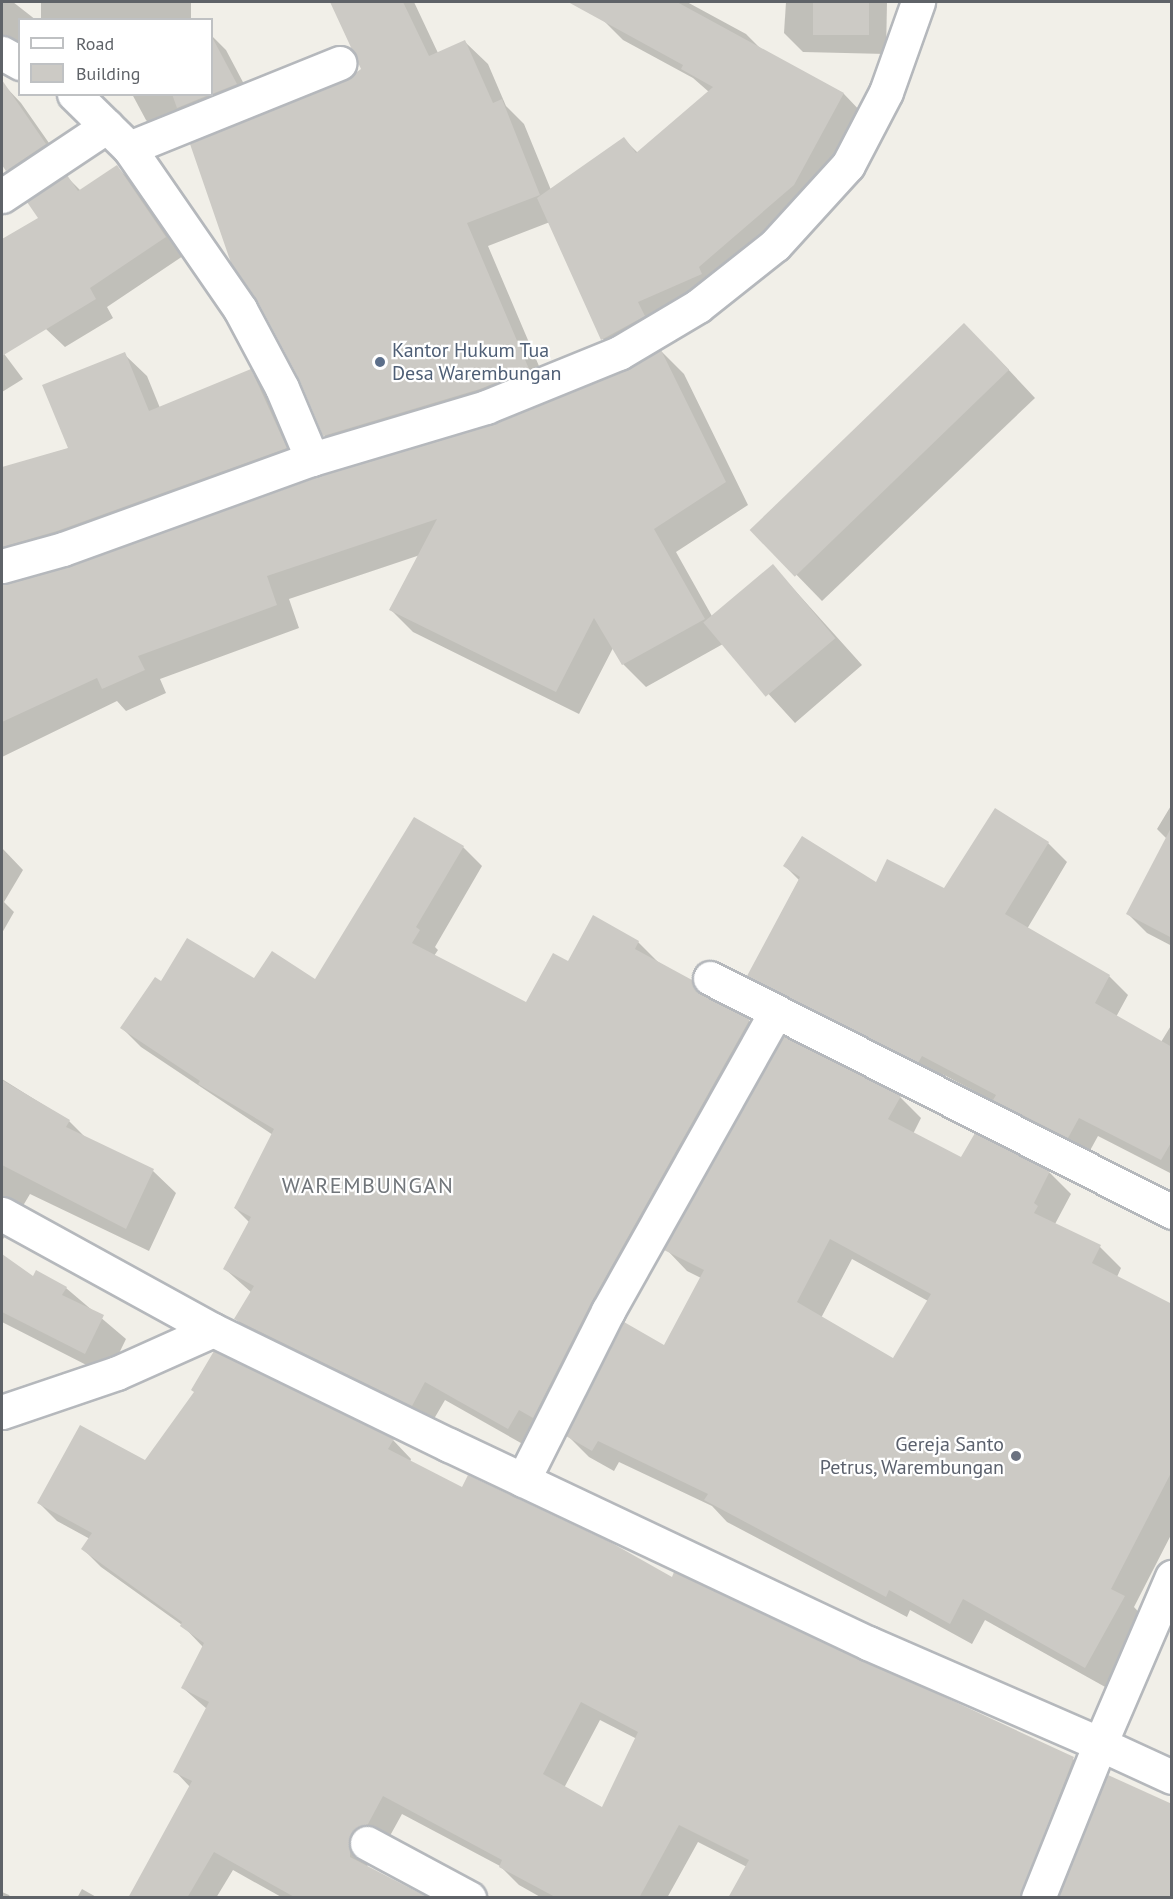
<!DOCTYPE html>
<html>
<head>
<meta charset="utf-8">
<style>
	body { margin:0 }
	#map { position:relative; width:1173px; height:1899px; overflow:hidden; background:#f1efe8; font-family:"PT Sans",sans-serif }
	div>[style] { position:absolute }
	.shadow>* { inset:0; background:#0003; transform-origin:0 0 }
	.building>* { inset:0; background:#cccac5; transform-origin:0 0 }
	.roads { filter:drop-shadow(2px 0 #b5b8bc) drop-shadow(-2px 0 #b5b8bc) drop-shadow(0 2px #b5b8bc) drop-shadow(0 -2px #b5b8bc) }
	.minor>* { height:33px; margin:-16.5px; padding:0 16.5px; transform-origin:16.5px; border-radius:16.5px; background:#fff }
	.tertiary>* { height:33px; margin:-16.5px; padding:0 16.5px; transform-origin:16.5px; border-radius:16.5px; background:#fff }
	.dots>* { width:16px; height:16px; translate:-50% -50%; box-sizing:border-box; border:3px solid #fff; border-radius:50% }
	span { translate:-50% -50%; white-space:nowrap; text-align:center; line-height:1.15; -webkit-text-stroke:4.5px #fff; paint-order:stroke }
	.service-label { font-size:20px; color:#4e5e75 }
	.left { translate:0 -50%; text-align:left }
	.worship-label { font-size:20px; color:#5b616d }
	.right { translate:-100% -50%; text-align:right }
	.quarter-label { font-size:22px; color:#70757a; letter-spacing:1.5px }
	.frame { position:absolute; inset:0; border:3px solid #5f6368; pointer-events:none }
	.legend { position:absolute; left:18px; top:18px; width:195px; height:78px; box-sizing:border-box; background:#fff; border:2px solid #bfc1c3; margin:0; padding:8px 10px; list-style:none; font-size:18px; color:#5f6368 }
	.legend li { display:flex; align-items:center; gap:12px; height:30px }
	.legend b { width:30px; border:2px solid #bfc1c3 }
</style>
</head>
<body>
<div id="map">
	<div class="shadow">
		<i style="clip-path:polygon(2px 2px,13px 2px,36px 20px,20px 20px,20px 50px,2px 41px)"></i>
		<i style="left:41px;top:2px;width:150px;height:21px"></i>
		<i style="clip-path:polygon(331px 2px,414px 2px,438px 53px,465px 42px,488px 64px,506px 106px,524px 124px,551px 190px,624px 139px,638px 153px,709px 92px,693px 78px,623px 40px,602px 19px,612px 2px,687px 2px,746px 34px,761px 49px,844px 94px,864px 115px,814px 206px,623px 360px,603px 339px,550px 222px,488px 246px,550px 392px,347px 458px,324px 435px,347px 82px,363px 69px)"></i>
		<i style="clip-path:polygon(786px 2px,887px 2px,886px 54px,803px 52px,784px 33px)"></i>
		<i style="clip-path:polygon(212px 36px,226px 50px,254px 103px,164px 139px,146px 120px,132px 94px,212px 94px)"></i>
		<i style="clip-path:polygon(3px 84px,21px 103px,63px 163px,25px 188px,4px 165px,2px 167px)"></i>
		<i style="clip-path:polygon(117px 167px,135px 185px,183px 256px,107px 307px,113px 318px,65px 347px,46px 329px,2px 254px,2px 241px,40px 218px,67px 177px,81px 191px)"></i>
		<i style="clip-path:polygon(2px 351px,23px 379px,2px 392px)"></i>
		<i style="clip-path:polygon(661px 351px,684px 374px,748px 505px,676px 552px,713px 618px,773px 566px,862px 665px,795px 723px,723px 644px,646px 687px,623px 664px,613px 648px,579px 714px,413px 632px,390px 609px,420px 555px,289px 599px,299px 628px,160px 679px,166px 693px,126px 711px,117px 701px,2px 757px,2px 468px,70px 448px,124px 354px,147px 376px,160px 408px,250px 371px,273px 394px,309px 471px,19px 571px,4px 586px,70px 568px,494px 426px,627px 372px)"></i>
		<i style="clip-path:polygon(991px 351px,1035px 398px,822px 601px,753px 530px)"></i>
		<i style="clip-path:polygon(1172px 804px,1172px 946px,1147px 933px,1128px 914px,1167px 839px,1157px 829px)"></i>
		<i style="clip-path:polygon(995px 810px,1048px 843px,1067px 862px,1027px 929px,1109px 976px,1128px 995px,1116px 1017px,1161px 1042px,1172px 1024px,1172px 1174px,1098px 1136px,1087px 1156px,1014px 1119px,999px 1104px,942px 1074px,938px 1081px,768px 995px,749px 975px,799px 880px,785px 866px,877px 884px,945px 890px)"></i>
		<i style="clip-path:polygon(463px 847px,482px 866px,435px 947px,438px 950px,434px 956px,527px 1004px,568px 964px,594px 917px,638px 942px,658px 962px,691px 982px,710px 1000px,749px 1021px,769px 1040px,528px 1447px,445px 1400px,431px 1424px,255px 1338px,236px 1319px,252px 1293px,225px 1269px,250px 1223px,235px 1208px,273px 1135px,141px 1047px,122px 1028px,161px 983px,316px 981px)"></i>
		<i style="clip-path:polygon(2px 848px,23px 870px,4px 902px,14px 912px,2px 933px)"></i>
		<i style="clip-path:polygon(2px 1079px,69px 1121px,87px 1139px,153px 1171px,176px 1193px,149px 1251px,30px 1194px,2px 1241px)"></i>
		<i style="clip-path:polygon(evenodd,900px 1097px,921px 1118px,913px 1134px,961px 1159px,975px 1135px,1050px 1173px,1071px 1194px,1055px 1224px,1100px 1247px,1121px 1268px,1117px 1277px,1172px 1306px,1172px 1533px,1134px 1607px,1145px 1619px,1107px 1688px,985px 1620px,972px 1644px,910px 1610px,907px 1617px,727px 1522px,712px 1506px,619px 1462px,614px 1471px,589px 1457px,568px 1436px,664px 1347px,701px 1278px,687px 1271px,666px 1249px,900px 1097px,852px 1259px,928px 1301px,893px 1360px,821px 1318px,852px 1259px)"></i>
		<i style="clip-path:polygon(2px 1256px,33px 1278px,66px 1288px,126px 1339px,108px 1376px,2px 1322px)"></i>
		<i style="clip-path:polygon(evenodd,393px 1440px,411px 1459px,410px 1462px,462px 1489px,673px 1579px,675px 1574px,1073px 1759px,1092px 1777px,1044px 1898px,730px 1898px,747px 1867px,698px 1842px,667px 1898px,542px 1898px,519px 1885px,500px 1866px,402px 1814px,386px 1843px,375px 1845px,367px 1867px,416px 1898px,283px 1898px,233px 1870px,216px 1898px,159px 1898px,190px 1787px,175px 1771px,207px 1709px,183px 1688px,203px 1647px,182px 1625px,101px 1567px,83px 1549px,90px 1539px,57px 1521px,39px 1503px,145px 1462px,393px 1440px,600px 1720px,637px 1739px,603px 1809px,564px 1788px,600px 1720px)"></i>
		<i style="clip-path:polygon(82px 1889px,98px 1898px,77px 1898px)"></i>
		<i style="clip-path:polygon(2px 1892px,9px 1895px,11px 1898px,2px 1898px)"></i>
	</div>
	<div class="building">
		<i style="clip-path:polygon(330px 2px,403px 2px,429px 56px,465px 40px,493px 103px,502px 99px,540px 195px,467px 223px,529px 369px,480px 389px,323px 436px,299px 379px,257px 300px,231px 263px,190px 144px,346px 80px,361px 69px)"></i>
		<i style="clip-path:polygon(568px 2px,677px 2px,844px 93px,794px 185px,699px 267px,702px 274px,638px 302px,645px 316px,601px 340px,537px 198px,624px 137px,636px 153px,713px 87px,681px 69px,683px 65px)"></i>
		<i style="left:813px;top:2px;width:56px;height:33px"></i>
		<i style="clip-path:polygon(212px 37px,237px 84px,212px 94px)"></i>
		<i style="clip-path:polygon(2px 80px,46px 144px,6px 171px,2px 165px)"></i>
		<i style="clip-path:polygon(172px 94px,211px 94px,177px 108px)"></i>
		<i style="clip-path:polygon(117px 165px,166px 237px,90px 288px,96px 299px,2px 356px,2px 239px,38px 218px,27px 202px,67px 175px,78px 191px)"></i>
		<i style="left:964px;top:323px;width:65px;height:298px;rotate:46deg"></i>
		<i style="clip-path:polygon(661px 350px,726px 482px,654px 529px,705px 619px,622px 665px,594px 618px,556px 692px,389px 610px,437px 519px,267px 576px,277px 605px,138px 656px,145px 670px,102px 689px,97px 678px,2px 722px,2px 584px,69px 567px,318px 477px,493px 424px,626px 370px)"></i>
		<i style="clip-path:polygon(125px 352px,149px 411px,251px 369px,287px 448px,57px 531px,2px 547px,2px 467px,68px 448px,42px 385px)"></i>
		<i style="left:773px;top:564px;width:97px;height:91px;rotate:50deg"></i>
		<i style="clip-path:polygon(995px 808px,1049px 842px,1005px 914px,1110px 975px,1095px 1003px,1172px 1047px,1172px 1141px,1161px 1160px,1079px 1118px,1068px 1138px,993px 1100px,996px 1095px,922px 1056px,918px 1063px,747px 976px,800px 877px,783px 866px,802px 836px,876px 882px,887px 859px,944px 888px)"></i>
		<i style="clip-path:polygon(414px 817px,464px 846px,416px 927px,420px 930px,412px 943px,526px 1002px,553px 953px,568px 961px,593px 915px,639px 941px,635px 949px,692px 980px,702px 995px,750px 1019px,591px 1303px,533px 1418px,519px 1410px,508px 1429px,425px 1382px,412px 1406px,234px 1319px,254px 1286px,223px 1269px,251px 1217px,234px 1208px,274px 1129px,198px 1084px,200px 1081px,120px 1028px,155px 977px,161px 981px,187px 938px,254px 978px,272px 951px,315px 979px)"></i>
		<i style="clip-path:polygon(1172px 826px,1172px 938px,1126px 914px)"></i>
		<i style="clip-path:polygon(evenodd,784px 1036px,901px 1096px,888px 1119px,961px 1157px,975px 1133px,1050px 1171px,1034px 1203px,1038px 1206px,1034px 1213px,1101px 1245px,1092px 1263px,1172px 1304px,1172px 1471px,1111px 1589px,1125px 1596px,1085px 1668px,963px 1599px,950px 1624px,889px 1590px,886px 1597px,704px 1500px,708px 1494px,598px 1441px,592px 1451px,566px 1436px,624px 1322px,664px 1345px,704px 1270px,664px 1250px,784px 1036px,830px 1239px,931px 1294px,893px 1358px,797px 1302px,830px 1239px)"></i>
		<i style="clip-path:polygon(2px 1080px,70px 1120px,66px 1127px,154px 1169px,126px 1229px,2px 1165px)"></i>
		<i style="clip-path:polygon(2px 1254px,33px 1276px,36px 1270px,67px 1287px,62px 1295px,104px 1315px,85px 1354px,2px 1312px)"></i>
		<i style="clip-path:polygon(evenodd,214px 1351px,394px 1439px,388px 1449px,462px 1487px,468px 1475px,610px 1542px,672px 1577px,674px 1572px,1074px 1757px,1020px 1898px,728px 1898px,749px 1860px,679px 1825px,639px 1898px,557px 1898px,499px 1867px,502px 1860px,383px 1796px,368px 1824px,351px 1834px,350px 1857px,429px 1898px,296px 1898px,214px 1852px,187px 1898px,128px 1898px,192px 1781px,173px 1772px,209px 1702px,181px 1688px,204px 1643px,180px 1626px,182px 1622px,81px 1549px,92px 1533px,37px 1503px,80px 1425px,145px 1460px,194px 1392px,191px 1390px,214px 1351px,581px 1702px,638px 1732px,602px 1807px,543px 1774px,581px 1702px)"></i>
		<i style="clip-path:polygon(1108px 1775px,1172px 1804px,1172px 1898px,1058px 1898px)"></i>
	</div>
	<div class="roads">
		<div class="minor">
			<i style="left:2px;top:53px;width:21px;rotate:29deg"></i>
			<i style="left:74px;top:94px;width:77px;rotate:44.5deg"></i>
			<i style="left:129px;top:148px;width:196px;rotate:55.4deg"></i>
			<i style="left:240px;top:309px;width:89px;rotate:62deg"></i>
			<i style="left:282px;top:388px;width:77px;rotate:67.1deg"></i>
			<i style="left:129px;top:148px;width:227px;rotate:-22deg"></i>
			<i style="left:2px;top:196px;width:126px;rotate:-33.7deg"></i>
			<i style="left:710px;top:978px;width:518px;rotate:26.86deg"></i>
			<i style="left:2px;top:1412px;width:121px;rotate:-18.7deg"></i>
			<i style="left:117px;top:1373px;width:105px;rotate:-24.1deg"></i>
			<i style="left:523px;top:1480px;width:189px;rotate:-63.3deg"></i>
			<i style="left:608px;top:1311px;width:343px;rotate:-60.7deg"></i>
			<i style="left:367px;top:1843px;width:116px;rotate:28.3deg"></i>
			<i style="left:1038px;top:1898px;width:166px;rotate:-68.1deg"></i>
			<i style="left:1100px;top:1744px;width:79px;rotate:24.6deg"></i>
		</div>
		<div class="tertiary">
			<i style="left:2px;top:566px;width:63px;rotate:-15.6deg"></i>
			<i style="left:63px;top:549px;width:265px;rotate:-19.9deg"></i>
			<i style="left:312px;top:459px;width:182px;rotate:-16.6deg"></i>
			<i style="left:486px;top:407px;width:144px;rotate:-22.1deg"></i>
			<i style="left:619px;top:353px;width:92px;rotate:-30.7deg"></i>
			<i style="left:698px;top:306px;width:98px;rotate:-38.4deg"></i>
			<i style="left:775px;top:245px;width:108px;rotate:-47.6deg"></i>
			<i style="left:848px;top:165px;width:82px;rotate:-62.5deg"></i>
			<i style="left:886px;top:92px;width:96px;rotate:-70.4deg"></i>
			<i style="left:2px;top:1214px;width:241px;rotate:28.8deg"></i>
			<i style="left:213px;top:1330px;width:263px;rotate:26deg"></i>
			<i style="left:449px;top:1445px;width:463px;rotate:25.3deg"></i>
			<i style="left:868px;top:1643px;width:253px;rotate:23.5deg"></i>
			<i style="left:1100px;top:1744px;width:182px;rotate:-66.7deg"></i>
		</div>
	</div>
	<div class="dots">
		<i style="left:380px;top:362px;background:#5c6f8a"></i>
		<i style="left:1016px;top:1456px;background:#6b7280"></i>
	</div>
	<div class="service-label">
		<span class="left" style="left:392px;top:362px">Kantor Hukum Tua<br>Desa Warembungan</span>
	</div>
	<div class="worship-label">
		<span class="right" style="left:1004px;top:1456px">Gereja Santo<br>Petrus, Warembungan</span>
	</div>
	<div class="quarter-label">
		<span style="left:368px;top:1186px">WAREMBUNGAN</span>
	</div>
	<div class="frame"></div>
	<ul class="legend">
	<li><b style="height:8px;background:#fff"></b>Road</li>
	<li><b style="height:16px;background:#cccac5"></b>Building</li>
	</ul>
</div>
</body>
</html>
